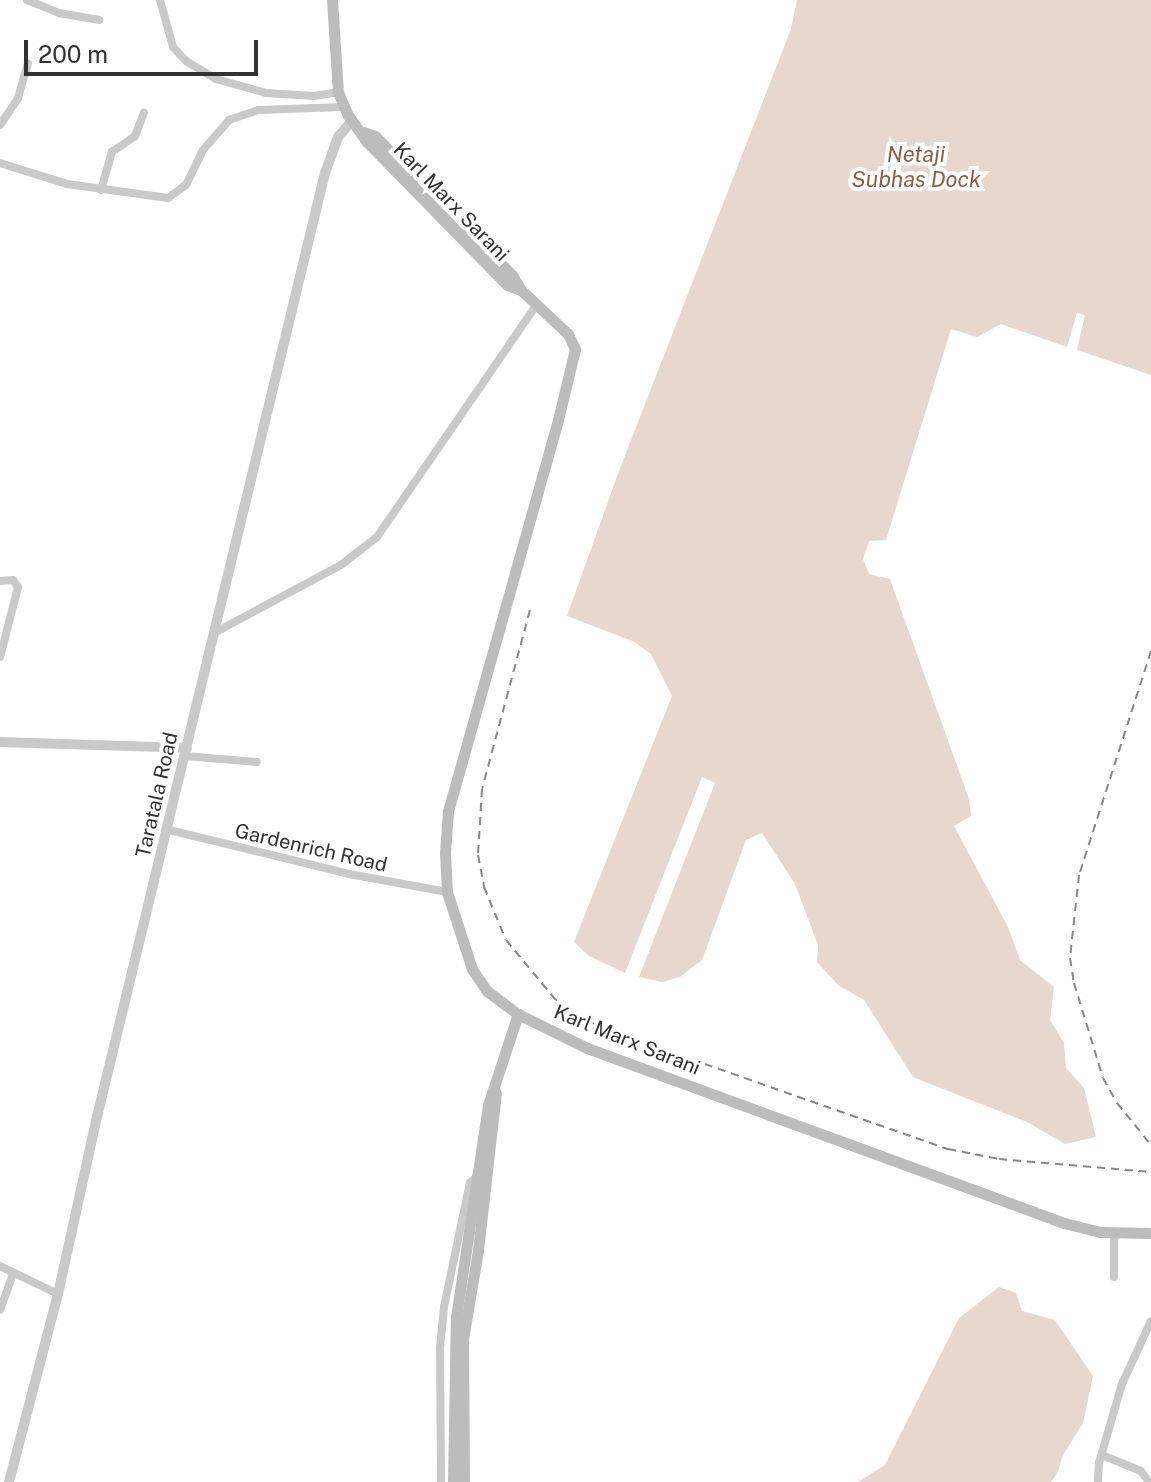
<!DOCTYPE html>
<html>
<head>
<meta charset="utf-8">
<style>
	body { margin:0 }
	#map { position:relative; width:1151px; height:1482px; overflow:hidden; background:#fff; font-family:"Public Sans",sans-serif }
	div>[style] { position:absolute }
	.water>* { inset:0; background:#e8d7ce }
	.minor>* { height:8px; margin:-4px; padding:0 4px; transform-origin:4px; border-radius:4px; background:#c9c9c9 }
	.tertiary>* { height:10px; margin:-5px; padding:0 5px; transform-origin:5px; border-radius:5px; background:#c9c9c9 }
	.secondary>* { height:11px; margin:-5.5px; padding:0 5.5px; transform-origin:5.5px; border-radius:5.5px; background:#bcbcbc }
	.rail>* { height:2px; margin-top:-1px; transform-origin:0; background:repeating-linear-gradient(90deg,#878787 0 8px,transparent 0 14px) }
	span { translate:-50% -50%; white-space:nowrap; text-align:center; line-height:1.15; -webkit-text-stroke:8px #fff; paint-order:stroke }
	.street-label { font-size:20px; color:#323232 }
	.water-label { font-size:22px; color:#8b5e48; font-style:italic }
	.scale { position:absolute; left:24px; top:40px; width:234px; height:36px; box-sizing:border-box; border:4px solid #323232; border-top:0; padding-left:10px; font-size:24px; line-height:28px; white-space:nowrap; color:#323232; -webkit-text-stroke:6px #fff; paint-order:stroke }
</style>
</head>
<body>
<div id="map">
	<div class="water">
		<i style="clip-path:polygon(797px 0,1151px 0,1151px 375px,1077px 350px,1085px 315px,1077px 313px,1067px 347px,1001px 324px,977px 337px,951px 329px,886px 540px,869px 541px,863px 559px,869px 574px,890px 579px,969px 799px,971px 816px,954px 826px,1008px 927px,1020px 960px,1054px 987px,1050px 1020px,1064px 1043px,1066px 1068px,1084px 1088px,1096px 1137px,1065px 1144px,1027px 1122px,913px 1077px,864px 1000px,838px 985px,817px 962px,818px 945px,795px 884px,762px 833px,746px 840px,702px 960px,680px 977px,662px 982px,639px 977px,715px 783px,702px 777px,625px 973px,589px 956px,574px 942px,672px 696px,651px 654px,635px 642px,567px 616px,619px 471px,791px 29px)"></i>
		<i style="clip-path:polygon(999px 1287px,1016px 1293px,1022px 1311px,1055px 1320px,1093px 1376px,1083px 1423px,1063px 1455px,1057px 1474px,1051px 1482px,858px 1482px,885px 1465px,959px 1318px)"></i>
	</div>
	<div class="minor">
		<i style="left:27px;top:0;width:35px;rotate:22deg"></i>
		<i style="left:59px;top:13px;width:41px;rotate:9.9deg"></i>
		<i style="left:160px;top:0;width:49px;rotate:74.5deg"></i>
		<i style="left:173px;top:47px;width:19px;rotate:47deg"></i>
		<i style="left:186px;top:61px;width:35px;rotate:31deg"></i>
		<i style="left:216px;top:79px;width:52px;rotate:15.6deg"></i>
		<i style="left:266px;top:93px;width:48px;rotate:3.6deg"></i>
		<i style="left:314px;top:96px;width:24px;rotate:-9deg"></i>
		<i style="left:0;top:125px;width:32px;rotate:-56deg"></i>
		<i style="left:18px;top:98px;width:36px;rotate:-74deg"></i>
		<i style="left:0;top:163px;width:70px;rotate:17.4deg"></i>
		<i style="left:67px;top:184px;width:102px;rotate:7.9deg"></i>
		<i style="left:168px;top:198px;width:22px;rotate:-36deg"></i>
		<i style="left:186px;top:185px;width:39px;rotate:-64deg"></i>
		<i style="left:203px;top:150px;width:40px;rotate:-49deg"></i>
		<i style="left:229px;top:120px;width:31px;rotate:-19deg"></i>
		<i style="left:258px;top:110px;width:85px;rotate:-2deg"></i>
		<i style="left:101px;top:190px;width:40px;rotate:-74deg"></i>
		<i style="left:112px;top:152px;width:28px;rotate:-35deg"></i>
		<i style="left:135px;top:136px;width:25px;rotate:-69deg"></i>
		<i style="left:0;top:581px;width:13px;rotate:-4deg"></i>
		<i style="left:13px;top:580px;width:9px;rotate:54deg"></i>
		<i style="left:18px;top:587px;width:72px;rotate:104.4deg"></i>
		<i style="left:214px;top:633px;width:144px;rotate:-28.2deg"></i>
		<i style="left:341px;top:565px;width:46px;rotate:-37.9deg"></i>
		<i style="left:377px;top:537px;width:283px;rotate:-55.5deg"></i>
		<i style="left:185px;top:756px;width:72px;rotate:4.8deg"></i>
		<i style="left:169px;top:830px;width:185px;rotate:13.7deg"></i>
		<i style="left:349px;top:874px;width:100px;rotate:10.4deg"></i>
		<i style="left:1114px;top:1233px;width:44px;rotate:90deg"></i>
		<i style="left:0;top:1266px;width:64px;rotate:25.8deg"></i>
		<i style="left:0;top:1310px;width:37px;rotate:-70deg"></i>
		<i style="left:1102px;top:1455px;width:42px;rotate:22.3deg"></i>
		<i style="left:1141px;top:1471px;width:14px;rotate:54deg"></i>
		<i style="left:441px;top:1482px;width:134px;rotate:-90.4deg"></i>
		<i style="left:440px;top:1348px;width:41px;rotate:-84.4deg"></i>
		<i style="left:444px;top:1307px;width:127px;rotate:-78.2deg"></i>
		<i style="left:470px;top:1183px;width:9px;rotate:-41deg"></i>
		<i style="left:1098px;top:1482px;width:19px;rotate:-87deg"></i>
		<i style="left:1099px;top:1463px;width:82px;rotate:-73.8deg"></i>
		<i style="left:1122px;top:1384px;width:69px;rotate:-65.3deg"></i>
	</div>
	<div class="tertiary">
		<i style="left:0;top:742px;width:187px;rotate:1.8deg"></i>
		<i style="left:9px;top:1482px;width:194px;rotate:-75.4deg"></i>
		<i style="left:58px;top:1294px;width:177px;rotate:-77.6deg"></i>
		<i style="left:96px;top:1121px;width:975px;rotate:-76.42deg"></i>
		<i style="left:325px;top:173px;width:38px;rotate:-70deg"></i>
		<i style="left:338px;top:137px;width:21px;rotate:-49deg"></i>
	</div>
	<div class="secondary">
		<i style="left:332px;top:0;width:92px;rotate:86.3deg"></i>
		<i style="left:338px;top:92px;width:25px;rotate:67deg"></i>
		<i style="left:348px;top:115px;width:33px;rotate:55deg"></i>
		<i style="left:367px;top:142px;width:200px;rotate:45.6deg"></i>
		<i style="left:507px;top:285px;width:15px;rotate:20deg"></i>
		<i style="left:521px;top:290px;width:64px;rotate:43.1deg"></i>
		<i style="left:568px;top:334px;width:17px;rotate:65deg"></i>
		<i style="left:575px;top:349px;width:73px;rotate:103.5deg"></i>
		<i style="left:558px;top:420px;width:406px;rotate:105.7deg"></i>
		<i style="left:448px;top:811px;width:42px;rotate:94.1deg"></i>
		<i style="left:445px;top:853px;width:39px;rotate:87deg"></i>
		<i style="left:447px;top:892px;width:81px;rotate:72deg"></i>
		<i style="left:472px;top:969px;width:27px;rotate:56deg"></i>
		<i style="left:487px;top:991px;width:39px;rotate:37deg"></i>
		<i style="left:518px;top:1014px;width:77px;rotate:26.2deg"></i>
		<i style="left:587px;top:1048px;width:508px;rotate:20.15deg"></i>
		<i style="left:1064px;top:1223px;width:37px;rotate:14deg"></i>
		<i style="left:1100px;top:1232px;width:51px;rotate:1.1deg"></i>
		<i style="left:363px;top:132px;width:13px;rotate:18deg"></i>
		<i style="left:375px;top:136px;width:195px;rotate:45.4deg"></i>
		<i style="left:512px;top:275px;width:17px;rotate:59deg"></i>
		<i style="left:453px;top:1482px;width:165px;rotate:-89deg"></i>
		<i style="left:456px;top:1317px;width:214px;rotate:-81.4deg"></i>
		<i style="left:488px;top:1105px;width:96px;rotate:-71.8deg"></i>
		<i style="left:464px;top:1482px;width:143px;rotate:-90.4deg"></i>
		<i style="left:463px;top:1339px;width:90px;rotate:-80.4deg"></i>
		<i style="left:478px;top:1250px;width:158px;rotate:-83.5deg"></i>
	</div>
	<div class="rail">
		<i style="left:530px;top:610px;width:185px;rotate:105deg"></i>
		<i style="left:482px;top:789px;width:66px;rotate:93.5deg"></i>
		<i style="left:478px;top:855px;width:33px;rotate:79deg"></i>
		<i style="left:484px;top:887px;width:57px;rotate:67.5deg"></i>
		<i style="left:506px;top:940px;width:77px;rotate:50.3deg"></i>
		<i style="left:555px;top:999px;width:52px;rotate:32.5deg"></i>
		<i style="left:599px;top:1027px;width:370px;rotate:19.3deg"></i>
		<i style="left:948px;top:1149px;width:52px;rotate:11.1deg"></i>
		<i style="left:999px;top:1159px;width:153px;rotate:4.9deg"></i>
		<i style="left:1151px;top:651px;width:235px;rotate:107.8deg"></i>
		<i style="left:1079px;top:875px;width:83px;rotate:96.2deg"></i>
		<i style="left:1070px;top:958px;width:25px;rotate:81deg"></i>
		<i style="left:1074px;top:983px;width:99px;rotate:73deg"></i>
		<i style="left:1103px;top:1078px;width:29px;rotate:61deg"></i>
		<i style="left:1117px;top:1103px;width:54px;rotate:51deg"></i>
	</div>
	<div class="street-label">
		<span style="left:451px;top:202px;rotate:46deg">Karl Marx Sarani</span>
		<span style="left:157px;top:795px;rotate:-77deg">Taratala Road</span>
		<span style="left:311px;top:848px;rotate:13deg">Gardenrich Road</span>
		<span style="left:627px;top:1040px;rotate:22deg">Karl Marx Sarani</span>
	</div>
	<div class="water-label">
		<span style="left:916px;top:167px">Netaji<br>Subhas Dock</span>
	</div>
	<div class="scale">200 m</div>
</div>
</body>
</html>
